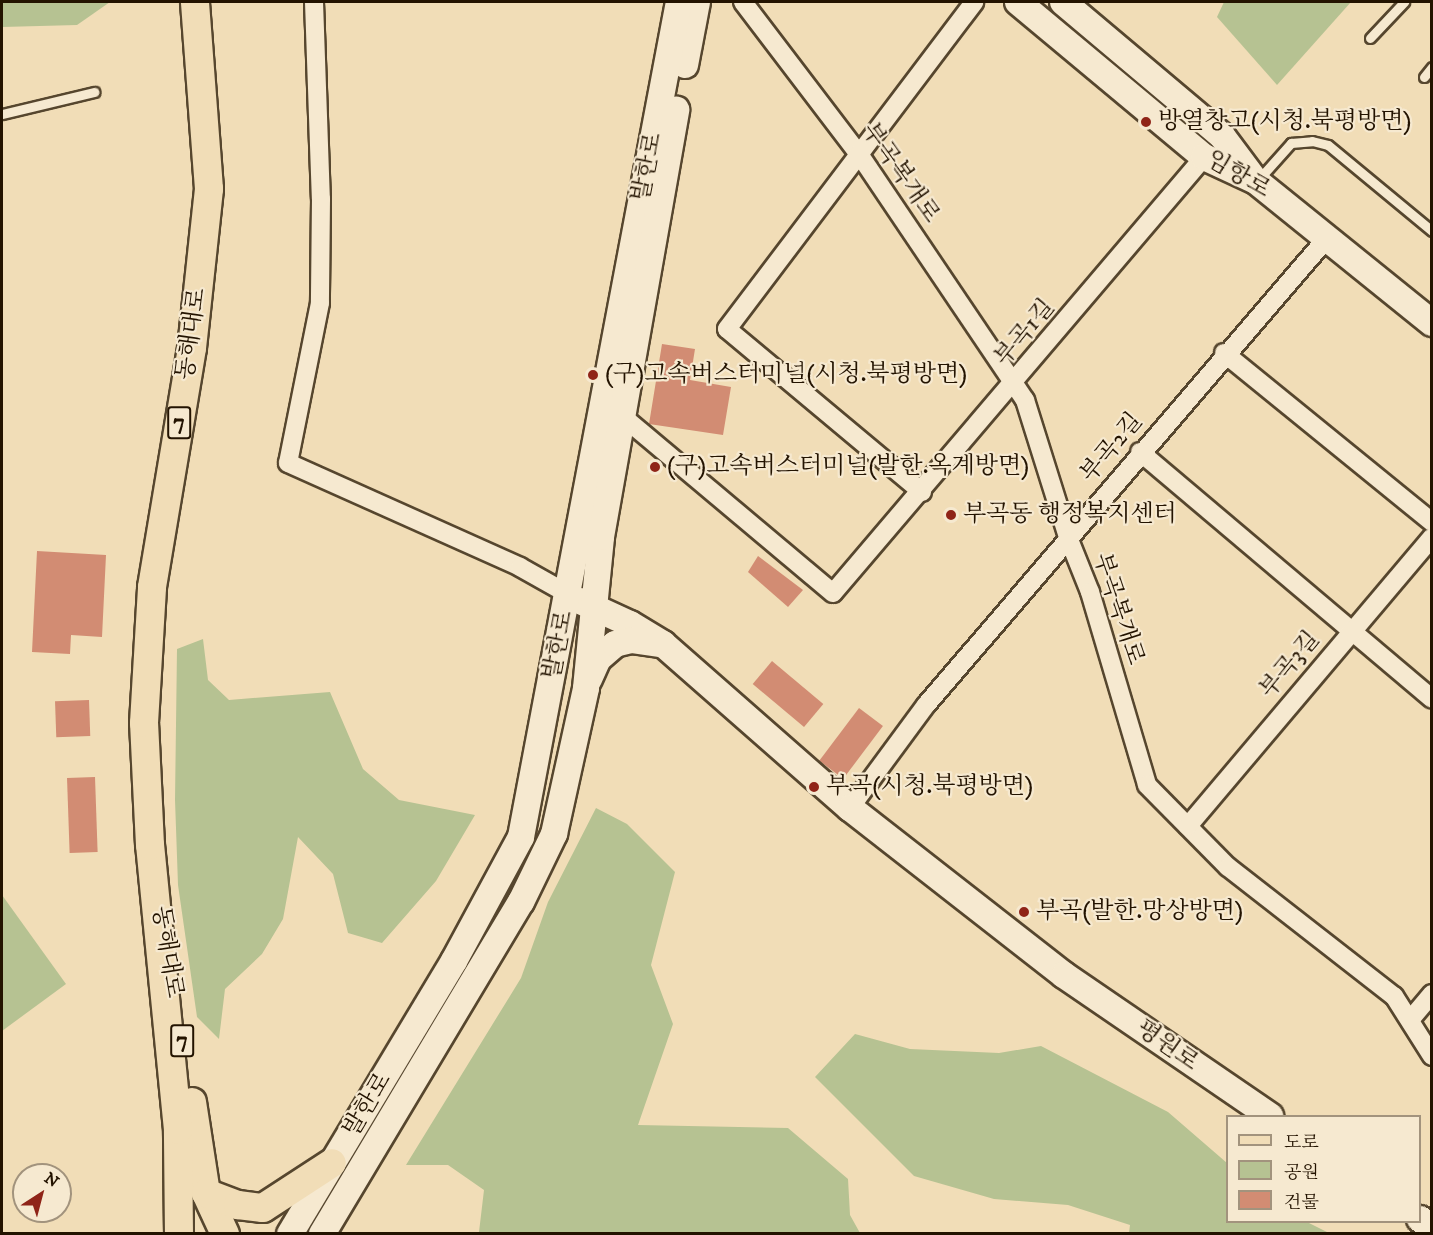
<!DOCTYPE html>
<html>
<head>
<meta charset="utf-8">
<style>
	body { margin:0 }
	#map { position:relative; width:1433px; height:1235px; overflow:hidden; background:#f1ddb7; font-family:"IM FELL DW Pica","Noto Serif KR",serif }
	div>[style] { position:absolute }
	.green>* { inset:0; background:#b6c292 }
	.building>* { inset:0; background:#d28c73; transform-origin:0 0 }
	.roads { filter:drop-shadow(2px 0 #56462e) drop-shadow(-2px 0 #56462e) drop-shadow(0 2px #56462e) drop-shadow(0 -2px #56462e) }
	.lane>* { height:9px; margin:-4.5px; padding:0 4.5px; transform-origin:4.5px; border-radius:4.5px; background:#f6e9d0 }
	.street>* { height:18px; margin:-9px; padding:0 9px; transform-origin:9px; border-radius:9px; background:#f6e9d0 }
	.secondary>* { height:26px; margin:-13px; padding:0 13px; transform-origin:13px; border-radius:13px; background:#f6e9d0 }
	.primary>* { height:28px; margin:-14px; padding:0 14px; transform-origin:14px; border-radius:14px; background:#f1ddb7 }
	.dots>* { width:16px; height:16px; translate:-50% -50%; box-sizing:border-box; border:3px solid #f6e9d0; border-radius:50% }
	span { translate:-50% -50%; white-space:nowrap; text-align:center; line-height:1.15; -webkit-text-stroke:4.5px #f6e9d0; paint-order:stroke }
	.shield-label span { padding:2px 4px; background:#f6e9d0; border:2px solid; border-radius:4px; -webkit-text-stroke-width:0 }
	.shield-label { font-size:22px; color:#231300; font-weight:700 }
	.poi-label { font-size:24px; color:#231300 }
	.left { translate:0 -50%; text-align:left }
	.street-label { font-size:24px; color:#231300 }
	.frame { position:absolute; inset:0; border:3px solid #231300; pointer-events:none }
	.legend { position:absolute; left:1226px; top:1115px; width:195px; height:108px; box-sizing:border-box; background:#f6e9d0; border:2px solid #a2937d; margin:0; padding:8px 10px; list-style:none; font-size:18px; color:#231300 }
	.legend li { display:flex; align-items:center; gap:12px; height:30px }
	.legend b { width:30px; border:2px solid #a2937d }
	.north { position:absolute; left:12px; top:1163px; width:60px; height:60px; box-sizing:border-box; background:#f6e9d0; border:2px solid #a2937d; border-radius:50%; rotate:36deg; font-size:16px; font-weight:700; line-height:24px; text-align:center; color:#231300 }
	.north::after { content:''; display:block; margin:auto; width:21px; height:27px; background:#8f2418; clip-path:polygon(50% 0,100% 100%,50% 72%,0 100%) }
</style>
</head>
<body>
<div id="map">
	<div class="green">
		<i style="clip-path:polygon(2px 2px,110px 2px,77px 25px,2px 27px)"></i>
		<i style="clip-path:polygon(1224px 2px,1351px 2px,1277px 85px,1217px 17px)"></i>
		<i style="clip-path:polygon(203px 639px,208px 680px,229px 700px,330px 692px,363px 769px,399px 800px,475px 815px,436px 881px,382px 943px,348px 933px,333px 874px,298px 837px,283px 919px,262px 954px,225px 989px,219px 1039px,197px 1017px,178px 885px,175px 800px,177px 649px)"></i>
		<i style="clip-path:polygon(596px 808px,627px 824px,675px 872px,651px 965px,673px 1024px,638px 1125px,788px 1128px,848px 1179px,850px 1215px,860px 1233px,476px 1233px,479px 1232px,484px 1190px,448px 1165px,406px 1165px,521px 978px,548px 902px)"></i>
		<i style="clip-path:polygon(2px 895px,66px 984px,2px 1031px)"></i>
		<i style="clip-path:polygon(855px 1034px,910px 1049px,999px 1053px,1041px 1046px,1168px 1112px,1227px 1163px,1228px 1222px,1307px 1222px,1329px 1233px,1129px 1233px,1130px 1225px,1068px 1205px,994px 1199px,914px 1176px,815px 1077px)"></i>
	</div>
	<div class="building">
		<i style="clip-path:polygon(662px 344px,695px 349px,690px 380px,731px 387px,723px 435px,649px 424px)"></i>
		<i style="clip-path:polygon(37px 551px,106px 555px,102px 637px,71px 635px,70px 654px,32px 652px)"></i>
		<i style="clip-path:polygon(758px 556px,803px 590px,788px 607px,748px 572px)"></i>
		<i style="left:772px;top:661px;width:67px;height:30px;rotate:40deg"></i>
		<i style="left:89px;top:700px;width:36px;height:34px;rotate:88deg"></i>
		<i style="left:859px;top:708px;width:30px;height:66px;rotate:37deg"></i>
		<i style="left:95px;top:777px;width:75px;height:28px;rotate:88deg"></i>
	</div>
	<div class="roads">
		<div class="lane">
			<i style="left:1370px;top:38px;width:50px;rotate:-46.6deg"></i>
			<i style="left:1424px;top:77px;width:13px;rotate:-51deg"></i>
			<i style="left:2px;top:114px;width:95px;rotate:-13.4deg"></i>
			<i style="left:1258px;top:180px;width:50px;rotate:-48.3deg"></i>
			<i style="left:1291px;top:143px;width:21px;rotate:-5deg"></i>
			<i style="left:1312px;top:141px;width:16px;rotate:14deg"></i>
			<i style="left:1328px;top:145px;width:135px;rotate:39.6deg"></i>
		</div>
		<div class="street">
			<i style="left:314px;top:2px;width:197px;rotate:88deg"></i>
			<i style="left:321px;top:199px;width:104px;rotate:90.6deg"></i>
			<i style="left:320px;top:303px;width:163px;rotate:101.3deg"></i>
			<i style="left:288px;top:463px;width:254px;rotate:24.1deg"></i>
			<i style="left:520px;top:567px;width:55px;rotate:29.4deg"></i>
			<i style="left:743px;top:2px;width:191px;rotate:52.7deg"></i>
			<i style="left:859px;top:154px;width:297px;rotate:56deg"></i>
			<i style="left:1025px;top:400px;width:144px;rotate:72.6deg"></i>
			<i style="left:1068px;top:537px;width:59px;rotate:68.2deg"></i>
			<i style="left:1090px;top:592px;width:201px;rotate:73.5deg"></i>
			<i style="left:1147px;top:785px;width:115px;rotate:45.4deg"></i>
			<i style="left:1228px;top:867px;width:210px;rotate:37.9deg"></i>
			<i style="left:1394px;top:996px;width:71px;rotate:57.7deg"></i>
			<i style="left:1224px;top:353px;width:268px;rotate:39.1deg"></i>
			<i style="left:622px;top:416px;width:275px;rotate:40deg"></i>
			<i style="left:833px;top:593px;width:572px;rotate:-49.6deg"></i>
			<i style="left:1140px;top:452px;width:382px;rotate:40.2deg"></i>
			<i style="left:922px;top:492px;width:254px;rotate:-140.1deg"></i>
			<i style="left:727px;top:329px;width:410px;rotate:-52.9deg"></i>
			<i style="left:850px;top:808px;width:128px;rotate:-53.6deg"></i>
			<i style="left:926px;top:705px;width:616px;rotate:-49.35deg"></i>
			<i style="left:1188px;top:826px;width:378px;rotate:-49.8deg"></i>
			<i style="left:1410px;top:1020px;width:34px;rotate:-50deg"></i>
		</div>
		<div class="secondary">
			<i style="left:1018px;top:2px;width:242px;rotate:39.8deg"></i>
			<i style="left:1204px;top:157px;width:57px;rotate:24.8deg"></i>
			<i style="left:1256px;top:181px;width:226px;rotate:38.9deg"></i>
			<i style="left:1063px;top:2px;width:208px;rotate:40.1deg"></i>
			<i style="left:1222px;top:136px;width:54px;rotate:53.3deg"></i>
			<i style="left:685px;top:65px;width:64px;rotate:-79.2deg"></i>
			<i style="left:580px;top:601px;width:55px;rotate:24.7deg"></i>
			<i style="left:630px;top:624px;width:39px;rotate:31deg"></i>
			<i style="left:663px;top:644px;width:249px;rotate:41.3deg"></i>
			<i style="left:850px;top:808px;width:271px;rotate:38deg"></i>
			<i style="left:1064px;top:975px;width:250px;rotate:34.4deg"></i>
			<i style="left:589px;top:679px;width:22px;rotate:-66deg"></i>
			<i style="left:598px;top:659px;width:23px;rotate:-41deg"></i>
			<i style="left:615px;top:644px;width:16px;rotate:-14deg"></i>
			<i style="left:631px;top:640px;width:28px;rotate:8deg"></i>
			<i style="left:1420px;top:1219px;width:14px;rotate:34deg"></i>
			<i style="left:290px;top:1234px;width:318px;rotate:-59deg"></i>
			<i style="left:454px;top:961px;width:141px;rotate:-61.6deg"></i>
			<i style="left:521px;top:837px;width:850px;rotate:-79.29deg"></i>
			<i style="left:322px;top:1234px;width:387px;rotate:-59.1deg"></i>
			<i style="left:521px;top:902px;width:76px;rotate:-64.1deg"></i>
			<i style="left:554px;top:834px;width:149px;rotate:-77.6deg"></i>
			<i style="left:586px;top:688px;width:152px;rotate:-84.3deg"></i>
			<i style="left:601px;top:537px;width:434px;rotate:-80deg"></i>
		</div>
		<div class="primary">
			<i style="left:192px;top:1102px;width:92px;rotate:81.3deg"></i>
			<i style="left:206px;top:1193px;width:45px;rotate:65.1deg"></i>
			<i style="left:206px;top:1193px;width:34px;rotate:21deg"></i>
			<i style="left:238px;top:1205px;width:25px;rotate:7deg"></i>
			<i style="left:263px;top:1208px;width:82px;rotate:-33.1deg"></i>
			<i style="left:179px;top:1234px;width:104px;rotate:-90.6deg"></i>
			<i style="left:178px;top:1130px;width:286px;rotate:-95.6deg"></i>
			<i style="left:150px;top:845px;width:122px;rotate:-92.8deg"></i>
			<i style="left:144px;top:723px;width:136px;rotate:-86.6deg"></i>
			<i style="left:152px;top:587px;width:242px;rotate:-80.5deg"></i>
			<i style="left:192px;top:348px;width:160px;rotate:-83.9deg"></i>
			<i style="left:209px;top:189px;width:188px;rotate:-94.3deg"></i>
		</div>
	</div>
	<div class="dots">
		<i style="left:1146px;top:122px;background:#8f2418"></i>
		<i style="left:593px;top:375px;background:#8f2418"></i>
		<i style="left:655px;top:467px;background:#8f2418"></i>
		<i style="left:951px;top:515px;background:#8f2418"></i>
		<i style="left:814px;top:787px;background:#8f2418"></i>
		<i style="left:1024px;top:912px;background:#8f2418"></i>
	</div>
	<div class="shield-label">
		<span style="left:179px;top:423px">7</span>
		<span style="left:182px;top:1041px">7</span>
	</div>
	<div class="poi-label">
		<span class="left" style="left:1158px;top:122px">방열창고(시청.북평방면)</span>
		<span class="left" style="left:605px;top:375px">(구)고속버스터미널(시청.북평방면)</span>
		<span class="left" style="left:667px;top:467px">(구)고속버스터미널(발한.옥계방면)</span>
		<span class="left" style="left:963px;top:515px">부곡동 행정복지센터</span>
		<span class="left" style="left:826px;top:787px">부곡(시청.북평방면)</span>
		<span class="left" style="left:1036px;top:912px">부곡(발한.망상방면)</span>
	</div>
	<div class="street-label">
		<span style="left:648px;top:167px;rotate:-79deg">발한로</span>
		<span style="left:900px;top:173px;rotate:55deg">부곡복개로</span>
		<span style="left:1238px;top:175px;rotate:30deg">임항로</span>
		<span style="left:1025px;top:333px;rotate:-50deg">부곡1길</span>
		<span style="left:192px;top:334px;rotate:-82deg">동해대로</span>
		<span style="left:1112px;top:448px;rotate:-50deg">부곡2길</span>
		<span style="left:1118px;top:609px;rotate:72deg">부곡복개로</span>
		<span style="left:559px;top:645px;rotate:-79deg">발한로</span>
		<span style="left:1290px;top:665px;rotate:-50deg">부곡3길</span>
		<span style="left:167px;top:952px;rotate:81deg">동해대로</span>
		<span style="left:1167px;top:1046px;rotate:35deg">평원로</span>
		<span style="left:368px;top:1105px;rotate:-59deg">발한로</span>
	</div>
	<div class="frame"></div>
	<ul class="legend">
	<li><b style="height:8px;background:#f1ddb7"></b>도로</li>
	<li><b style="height:16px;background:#b6c292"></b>공원</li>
	<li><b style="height:16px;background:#d28c73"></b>건물</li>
	</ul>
	<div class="north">N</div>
</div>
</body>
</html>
